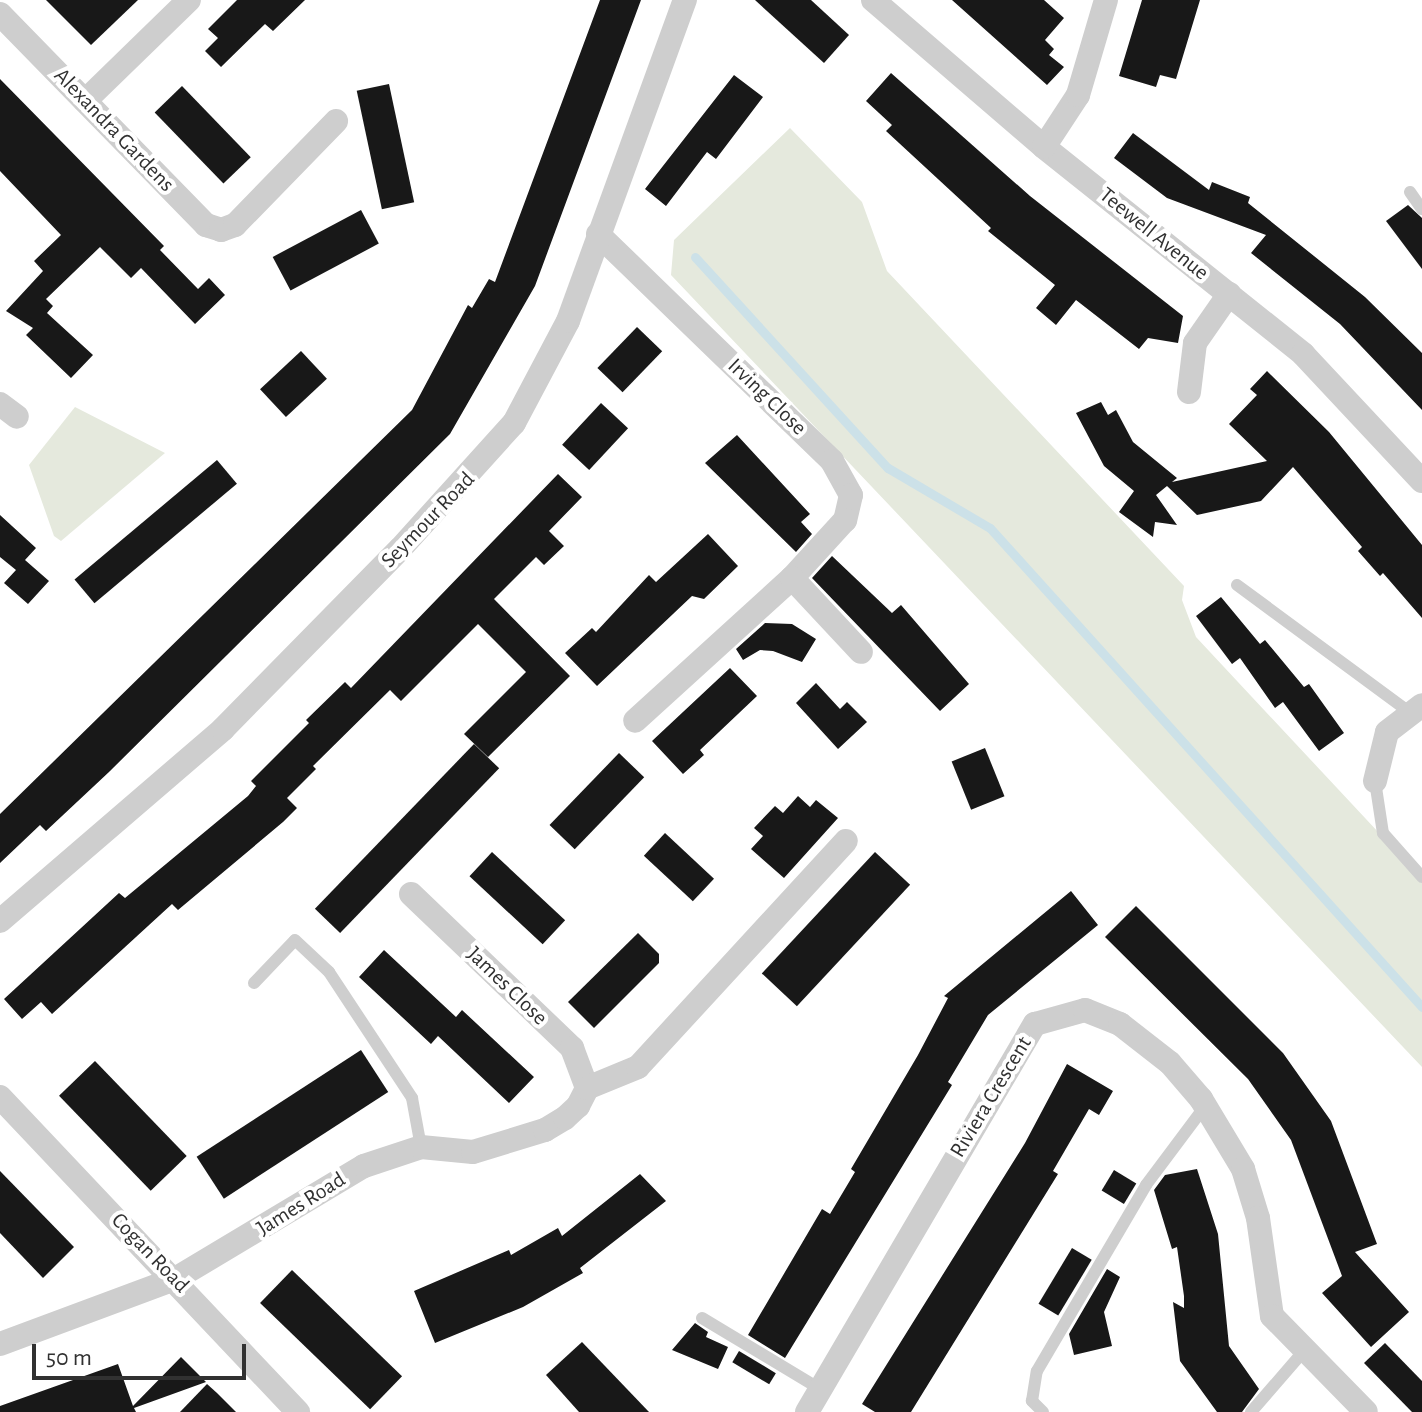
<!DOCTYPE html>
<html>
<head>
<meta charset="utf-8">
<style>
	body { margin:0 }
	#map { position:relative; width:1422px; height:1412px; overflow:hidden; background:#fff; font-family:"Alegreya Sans",sans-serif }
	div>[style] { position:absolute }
	.green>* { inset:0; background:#e5e9dd }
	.stream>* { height:9px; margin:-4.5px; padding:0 4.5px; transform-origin:4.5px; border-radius:4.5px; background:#cce1e8 }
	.building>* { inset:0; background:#181818; transform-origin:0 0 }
	.lane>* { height:12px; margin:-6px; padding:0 6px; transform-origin:6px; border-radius:6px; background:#cecece }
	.street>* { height:24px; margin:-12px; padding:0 12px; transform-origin:12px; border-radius:12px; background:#cecece }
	span { translate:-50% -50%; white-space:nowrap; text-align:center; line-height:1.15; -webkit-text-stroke:8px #fff; paint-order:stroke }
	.street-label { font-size:22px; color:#313131 }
	.scale { position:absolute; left:32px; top:1344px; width:214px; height:36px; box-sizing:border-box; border:4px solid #313131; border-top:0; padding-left:10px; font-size:24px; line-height:28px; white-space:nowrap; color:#313131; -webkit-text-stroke:6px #fff; paint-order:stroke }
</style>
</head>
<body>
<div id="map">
	<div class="green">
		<i style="clip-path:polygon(790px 128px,862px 202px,887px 271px,1184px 586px,1182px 600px,1196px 637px,1422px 879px,1422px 1067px,671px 275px,674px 240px)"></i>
		<i style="clip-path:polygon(75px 407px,165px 453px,61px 541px,54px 536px,29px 465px)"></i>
	</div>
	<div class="stream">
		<i style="left:695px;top:257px;width:286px;rotate:47.6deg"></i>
		<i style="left:888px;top:468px;width:118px;rotate:30.5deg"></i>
		<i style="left:990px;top:528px;width:645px;rotate:47.95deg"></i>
	</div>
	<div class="building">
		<i style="clip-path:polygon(46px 0,138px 0,91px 45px)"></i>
		<i style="clip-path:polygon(237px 0,305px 0,273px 31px,265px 24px,221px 67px,205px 51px,218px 38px,208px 29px)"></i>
		<i style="clip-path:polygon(600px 0,641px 0,535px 286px,450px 434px,109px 772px,46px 831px,40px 825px,0 863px,0 814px,412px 410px,468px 305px,472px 308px,489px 279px,495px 282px)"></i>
		<i style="clip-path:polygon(755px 0,811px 0,849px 35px,824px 63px)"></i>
		<i style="clip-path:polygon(952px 0,1044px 0,1064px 18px,1045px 40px,1054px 49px,1049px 55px,1064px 67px,1047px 85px)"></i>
		<i style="clip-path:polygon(1142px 0,1200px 0,1176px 79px,1160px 75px,1156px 87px,1119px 76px)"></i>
		<i style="clip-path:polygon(891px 73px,1030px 196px,1183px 316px,1178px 343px,1148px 338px,1139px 349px,1076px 300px,1056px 325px,1036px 308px,1055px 285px,988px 231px,991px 228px,886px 131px,892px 125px,866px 101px)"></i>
		<i style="clip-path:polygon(734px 75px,763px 97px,716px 159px,707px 152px,666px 206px,645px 189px)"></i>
		<i style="clip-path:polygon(0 79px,164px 246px,160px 250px,198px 289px,209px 278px,225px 295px,195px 324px,141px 268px,131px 278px,100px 247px,46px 299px,53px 306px,47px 313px,93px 355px,71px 378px,26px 335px,33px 328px,6px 311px,43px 271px,34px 261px,61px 235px,0 171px)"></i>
		<i style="left:389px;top:84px;width:121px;height:33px;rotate:78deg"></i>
		<i style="left:182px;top:86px;width:99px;height:38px;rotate:46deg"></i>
		<i style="clip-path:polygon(1133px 133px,1209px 190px,1212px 182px,1250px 197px,1248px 203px,1365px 297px,1422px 353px,1422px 410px,1340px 324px,1251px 253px,1266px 235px,1167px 198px,1114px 158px)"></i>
		<i style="clip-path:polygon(1408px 205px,1422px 218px,1422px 269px,1386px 221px)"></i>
		<i style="left:361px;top:210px;width:38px;height:100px;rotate:62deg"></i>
		<i style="left:637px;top:327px;width:35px;height:57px;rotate:44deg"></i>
		<i style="left:301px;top:351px;width:38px;height:56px;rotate:47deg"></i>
		<i style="clip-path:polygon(1267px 371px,1329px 432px,1422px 545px,1422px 618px,1383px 573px,1380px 576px,1358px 551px,1362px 547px,1293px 467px,1261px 501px,1197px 515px,1167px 486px,1156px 495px,1177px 525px,1155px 522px,1153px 537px,1119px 512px,1134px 491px,1104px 466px,1076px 413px,1101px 402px,1108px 415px,1116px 410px,1133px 442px,1177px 478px,1172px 482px,1267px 461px,1229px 424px,1257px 395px,1250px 389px)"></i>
		<i style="left:601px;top:403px;width:37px;height:57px;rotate:43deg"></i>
		<i style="clip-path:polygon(737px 435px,810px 514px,801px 522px,812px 534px,796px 552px,705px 463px)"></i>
		<i style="left:217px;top:460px;width:31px;height:186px;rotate:50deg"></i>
		<i style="clip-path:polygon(558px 474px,582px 497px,549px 531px,564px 546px,544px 565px,536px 557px,494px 599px,570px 676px,488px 757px,464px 734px,526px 672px,478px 624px,401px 701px,390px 690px,313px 766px,316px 769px,287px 798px,297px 808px,283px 822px,178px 910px,172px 904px,52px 1014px,41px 1002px,22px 1019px,4px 999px,119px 893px,125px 898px,248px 796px,256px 786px,251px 781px,309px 723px,306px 720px,345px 682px,351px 688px)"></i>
		<i style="clip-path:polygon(0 515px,36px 548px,25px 560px,49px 581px,28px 604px,4px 583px,16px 570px,0 557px)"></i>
		<i style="clip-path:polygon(708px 534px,738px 566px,704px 599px,692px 596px,597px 686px,565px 653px,592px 628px,596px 632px,649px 575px,656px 582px)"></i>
		<i style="clip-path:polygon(832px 556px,892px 613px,901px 605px,969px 684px,940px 711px,812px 578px)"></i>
		<i style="clip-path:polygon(1221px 597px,1260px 644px,1265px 640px,1304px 687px,1309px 684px,1344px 733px,1319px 751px,1283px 702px,1275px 708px,1240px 658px,1232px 664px,1196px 616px)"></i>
		<i style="clip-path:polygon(765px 623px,792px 624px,816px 639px,802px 662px,773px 651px,760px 650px,743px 660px,736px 649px)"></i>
		<i style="clip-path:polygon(730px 668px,757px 696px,700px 750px,704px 755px,683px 774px,652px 741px)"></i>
		<i style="clip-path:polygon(816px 683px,840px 709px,847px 702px,867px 722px,838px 749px,796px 703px)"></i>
		<i style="left:474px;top:744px;width:35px;height:229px;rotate:44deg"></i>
		<i style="left:985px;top:748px;width:52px;height:36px;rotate:68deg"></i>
		<i style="left:619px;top:753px;width:35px;height:100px;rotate:44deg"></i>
		<i style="clip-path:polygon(798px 796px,810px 807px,816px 800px,838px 818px,784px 878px,751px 849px,763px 836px,754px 828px,775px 806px,783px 813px)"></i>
		<i style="left:665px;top:833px;width:67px;height:31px;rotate:43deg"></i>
		<i style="left:492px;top:852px;width:100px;height:33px;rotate:43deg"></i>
		<i style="left:875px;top:852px;width:48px;height:166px;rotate:43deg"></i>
		<i style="clip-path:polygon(1071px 891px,1098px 925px,988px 1015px,948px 1082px,952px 1085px,785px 1358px,748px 1335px,822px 1209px,830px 1214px,855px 1172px,851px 1169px,918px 1055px,948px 998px,944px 996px)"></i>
		<i style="clip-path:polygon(1136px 906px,1283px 1053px,1331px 1121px,1377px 1244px,1355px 1252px,1409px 1312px,1371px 1347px,1322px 1293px,1342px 1276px,1291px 1140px,1248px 1079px,1105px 937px)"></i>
		<i style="clip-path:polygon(638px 933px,659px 954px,659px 963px,594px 1028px,568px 1002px)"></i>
		<i style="clip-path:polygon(384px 950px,456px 1017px,462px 1010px,534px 1077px,509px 1103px,438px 1036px,431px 1044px,359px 977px)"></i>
		<i style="left:361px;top:1050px;width:50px;height:196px;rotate:57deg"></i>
		<i style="left:95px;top:1061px;width:132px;height:50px;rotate:46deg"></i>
		<i style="clip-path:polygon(1067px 1064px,1113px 1091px,1099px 1115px,1089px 1109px,1053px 1171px,1058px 1174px,911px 1412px,875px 1412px,862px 1404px,1025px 1143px)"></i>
		<i style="clip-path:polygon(1197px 1169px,1218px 1234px,1229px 1346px,1259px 1389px,1242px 1412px,1217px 1412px,1180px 1361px,1173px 1302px,1184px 1308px,1184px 1296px,1177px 1247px,1172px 1249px,1154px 1190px,1165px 1175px)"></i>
		<i style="left:1114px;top:1170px;width:26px;height:24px;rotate:31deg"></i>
		<i style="clip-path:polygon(0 1171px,74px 1247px,43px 1278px,0 1233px)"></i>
		<i style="clip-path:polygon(640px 1174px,666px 1201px,580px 1268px,583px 1273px,523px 1307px,435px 1343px,414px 1291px,509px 1250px,511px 1255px,558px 1228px,562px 1236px)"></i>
		<i style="left:1072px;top:1248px;width:23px;height:65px;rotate:31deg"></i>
		<i style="clip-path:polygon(1107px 1269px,1120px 1277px,1104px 1312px,1112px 1346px,1074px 1355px,1069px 1334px)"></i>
		<i style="left:292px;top:1270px;width:153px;height:46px;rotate:44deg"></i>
		<i style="clip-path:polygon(695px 1323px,708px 1332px,706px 1337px,728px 1347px,718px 1369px,672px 1350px)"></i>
		<i style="clip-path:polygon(582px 1342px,649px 1412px,579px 1412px,546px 1375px)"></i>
		<i style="clip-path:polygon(1385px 1343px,1422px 1381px,1422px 1412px,1412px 1412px,1364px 1363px)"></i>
		<i style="left:739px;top:1351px;width:43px;height:13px;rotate:31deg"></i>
		<i style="clip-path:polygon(181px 1357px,206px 1382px,134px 1408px,136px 1412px,0 1412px,0 1406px,118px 1364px,133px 1406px)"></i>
		<i style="clip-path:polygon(207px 1384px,217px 1393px,236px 1412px,180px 1412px)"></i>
	</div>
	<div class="lane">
		<i style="left:1410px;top:192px;width:21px;rotate:55deg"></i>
		<i style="left:1237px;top:585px;width:214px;rotate:36.4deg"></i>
		<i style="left:1375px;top:781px;width:53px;rotate:81.3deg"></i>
		<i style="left:1383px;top:833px;width:59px;rotate:48.4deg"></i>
		<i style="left:254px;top:983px;width:59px;rotate:-46.4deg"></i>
		<i style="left:295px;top:940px;width:47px;rotate:43.3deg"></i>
		<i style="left:329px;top:972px;width:151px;rotate:56.6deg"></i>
		<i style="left:412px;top:1098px;width:50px;rotate:79.6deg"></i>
		<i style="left:702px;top:1318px;width:138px;rotate:31deg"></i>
		<i style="left:1043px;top:1412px;width:16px;rotate:-135deg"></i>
		<i style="left:1032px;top:1401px;width:30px;rotate:-81deg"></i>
		<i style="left:1037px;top:1371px;width:216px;rotate:-59.6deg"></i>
		<i style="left:1146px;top:1185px;width:99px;rotate:-53.2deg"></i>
		<i style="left:1251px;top:1412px;width:79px;rotate:-49.1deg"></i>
	</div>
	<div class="street">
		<i style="left:873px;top:0;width:225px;rotate:40.7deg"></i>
		<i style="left:1044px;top:147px;width:332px;rotate:38.6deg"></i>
		<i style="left:1303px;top:354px;width:174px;rotate:46.9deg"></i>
		<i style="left:0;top:14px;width:295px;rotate:45.7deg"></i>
		<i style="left:206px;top:225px;width:16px;rotate:18deg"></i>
		<i style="left:221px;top:230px;width:15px;rotate:-20deg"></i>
		<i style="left:235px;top:225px;width:145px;rotate:-45.8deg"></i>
		<i style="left:85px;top:101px;width:145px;rotate:-44.2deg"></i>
		<i style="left:1044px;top:147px;width:62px;rotate:-56.8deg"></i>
		<i style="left:1078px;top:95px;width:99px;rotate:-73.6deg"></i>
		<i style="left:598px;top:234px;width:326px;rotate:44.1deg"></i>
		<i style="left:832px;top:461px;width:39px;rotate:61deg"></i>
		<i style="left:851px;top:495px;width:26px;rotate:103deg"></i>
		<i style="left:845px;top:520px;width:79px;rotate:132.4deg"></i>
		<i style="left:792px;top:578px;width:212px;rotate:137.7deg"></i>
		<i style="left:1189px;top:392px;width:49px;rotate:-83deg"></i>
		<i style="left:1195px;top:343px;width:60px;rotate:-55.2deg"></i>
		<i style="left:0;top:404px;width:21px;rotate:37deg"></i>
		<i style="left:792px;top:578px;width:101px;rotate:47deg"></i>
		<i style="left:1375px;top:781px;width:50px;rotate:-76.2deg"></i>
		<i style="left:1387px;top:732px;width:44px;rotate:-37.6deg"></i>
		<i style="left:411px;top:894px;width:223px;rotate:43.7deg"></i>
		<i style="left:572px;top:1048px;width:43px;rotate:69.4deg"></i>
		<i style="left:0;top:921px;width:294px;rotate:-40.7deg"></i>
		<i style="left:223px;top:729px;width:252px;rotate:-45.5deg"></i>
		<i style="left:400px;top:549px;width:170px;rotate:-47.9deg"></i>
		<i style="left:514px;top:423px;width:115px;rotate:-62.1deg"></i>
		<i style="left:568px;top:321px;width:342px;rotate:-70deg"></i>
		<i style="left:0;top:1097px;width:434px;rotate:46.6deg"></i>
		<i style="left:0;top:1344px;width:187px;rotate:-20.4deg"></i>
		<i style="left:175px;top:1279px;width:220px;rotate:-30.9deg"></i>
		<i style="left:364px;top:1166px;width:60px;rotate:-18.4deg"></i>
		<i style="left:421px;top:1147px;width:52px;rotate:5.5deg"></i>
		<i style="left:473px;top:1152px;width:75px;rotate:-17deg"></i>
		<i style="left:545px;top:1130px;width:23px;rotate:-31deg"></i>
		<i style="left:565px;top:1118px;width:18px;rotate:-43deg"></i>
		<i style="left:578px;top:1106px;width:20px;rotate:-63deg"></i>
		<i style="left:587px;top:1088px;width:55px;rotate:-22.4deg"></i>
		<i style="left:638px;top:1067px;width:307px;rotate:-47.4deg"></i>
		<i style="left:807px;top:1412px;width:450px;rotate:-59.6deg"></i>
		<i style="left:1035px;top:1024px;width:52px;rotate:-15.6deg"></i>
		<i style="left:1085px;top:1010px;width:38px;rotate:22deg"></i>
		<i style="left:1120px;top:1024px;width:63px;rotate:38deg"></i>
		<i style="left:1170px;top:1063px;width:48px;rotate:49.3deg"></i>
		<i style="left:1201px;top:1099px;width:82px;rotate:59deg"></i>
		<i style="left:1243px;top:1169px;width:51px;rotate:73deg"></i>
		<i style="left:1258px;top:1218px;width:99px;rotate:81.9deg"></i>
		<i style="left:1272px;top:1316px;width:134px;rotate:45.6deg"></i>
	</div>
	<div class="street-label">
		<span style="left:114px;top:130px;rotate:46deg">Alexandra Gardens</span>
		<span style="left:1154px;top:234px;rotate:39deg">Teewell Avenue</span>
		<span style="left:767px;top:397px;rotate:44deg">Irving Close</span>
		<span style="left:428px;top:520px;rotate:-46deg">Seymour Road</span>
		<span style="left:507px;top:986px;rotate:44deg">James Close</span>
		<span style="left:991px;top:1097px;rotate:-59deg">Riviera Crescent</span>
		<span style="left:301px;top:1204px;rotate:-32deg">James Road</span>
		<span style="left:150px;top:1253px;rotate:46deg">Cogan Road</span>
	</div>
	<div class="scale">50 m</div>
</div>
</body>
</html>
